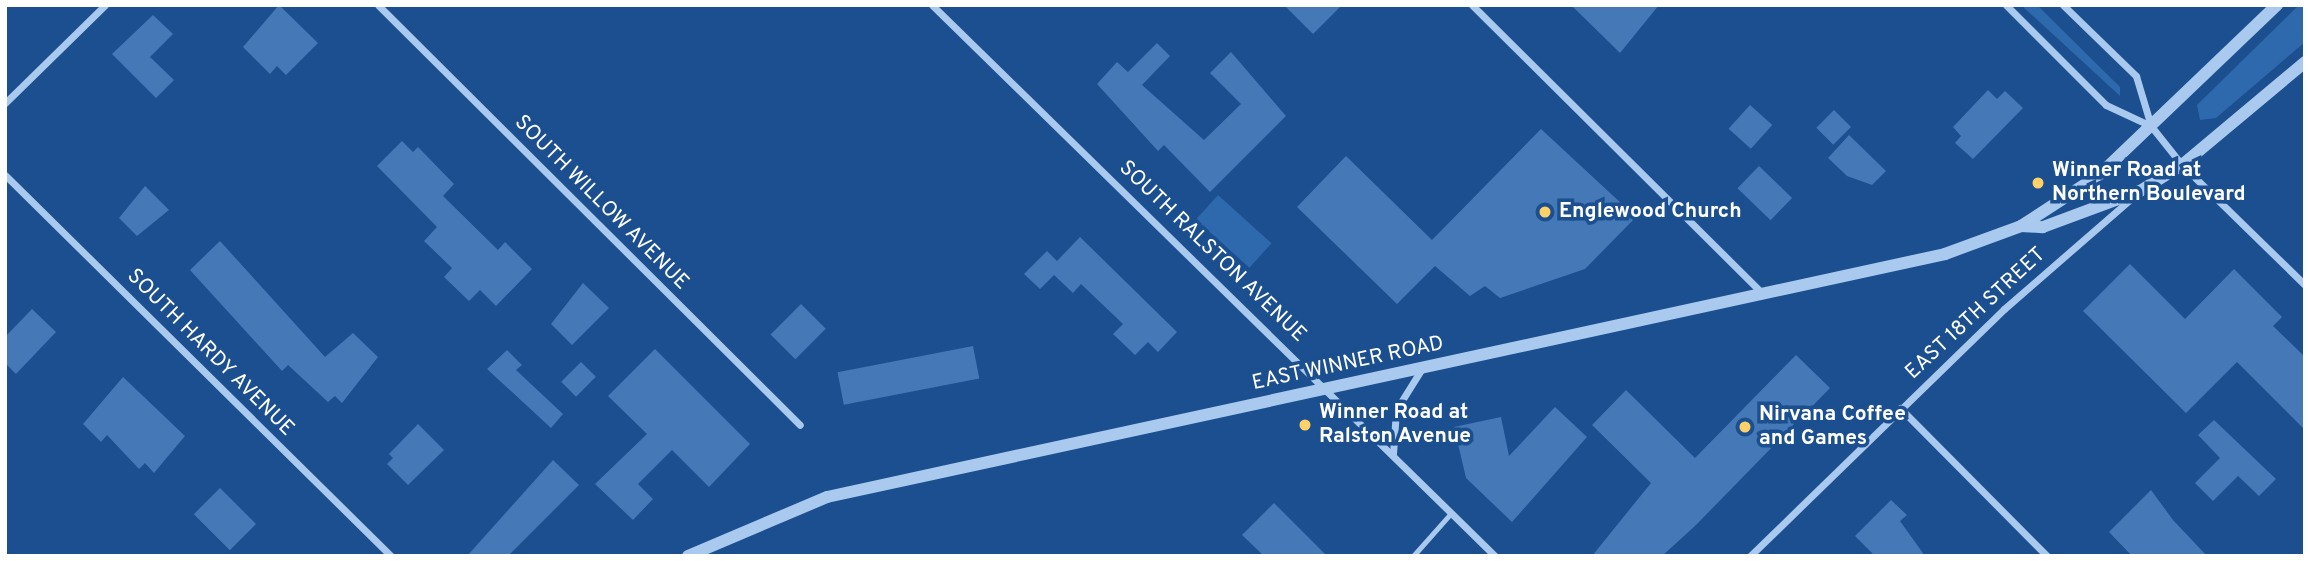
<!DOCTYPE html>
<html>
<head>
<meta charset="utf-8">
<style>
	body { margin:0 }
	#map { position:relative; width:2310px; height:561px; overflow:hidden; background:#1b4f8f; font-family:Overpass,sans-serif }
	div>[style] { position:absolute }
	.green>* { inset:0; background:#2e69ad; transform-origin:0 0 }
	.building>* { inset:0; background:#4478b7; transform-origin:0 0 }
	.service>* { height:5px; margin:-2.5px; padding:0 2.5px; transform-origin:2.5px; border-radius:2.5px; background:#a9c9ee }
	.minor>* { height:7px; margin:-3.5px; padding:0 3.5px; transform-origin:3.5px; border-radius:3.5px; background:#a9c9ee }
	.tertiary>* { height:12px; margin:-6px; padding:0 6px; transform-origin:6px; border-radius:6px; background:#a9c9ee }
	.dots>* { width:19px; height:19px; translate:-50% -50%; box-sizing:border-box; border:4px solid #1b4f8f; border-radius:50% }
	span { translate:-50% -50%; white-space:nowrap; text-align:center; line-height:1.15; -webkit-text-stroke:7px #1b4f8f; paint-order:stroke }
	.poi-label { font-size:21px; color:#fff; font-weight:700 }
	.left { translate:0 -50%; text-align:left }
	.street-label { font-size:21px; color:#fff }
	.frame { position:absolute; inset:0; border:7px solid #fff; pointer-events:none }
</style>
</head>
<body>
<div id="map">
	<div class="green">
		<i style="clip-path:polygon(2021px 5px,2037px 5px,2120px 87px,2120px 96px)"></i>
		<i style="clip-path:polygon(2299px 5px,2305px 5px,2305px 42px,2216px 118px,2200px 120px,2197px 105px)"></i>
		<i style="left:1218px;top:195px;width:72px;height:33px;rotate:42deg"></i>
	</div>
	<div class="building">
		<i style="clip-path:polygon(279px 5px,318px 43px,286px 75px,277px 66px,270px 74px,243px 47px)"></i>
		<i style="clip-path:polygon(1284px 5px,1342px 5px,1313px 34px)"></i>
		<i style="clip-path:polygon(1571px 5px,1659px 5px,1620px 53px)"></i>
		<i style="clip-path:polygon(153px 15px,173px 34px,150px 57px,174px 80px,156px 98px,112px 54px)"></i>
		<i style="clip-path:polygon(1157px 43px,1170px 56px,1142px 85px,1204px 140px,1241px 104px,1210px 73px,1231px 52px,1286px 116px,1210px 192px,1164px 145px,1158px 151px,1097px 84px,1117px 62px,1128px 72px)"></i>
		<i style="clip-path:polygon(1988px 90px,1997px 99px,2005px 91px,2023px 108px,1973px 159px,1955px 143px,1961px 136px,1953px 127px)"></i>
		<i style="left:1750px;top:105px;width:30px;height:32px;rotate:42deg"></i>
		<i style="left:1834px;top:110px;width:24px;height:25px;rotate:45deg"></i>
		<i style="clip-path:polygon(1541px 129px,1636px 217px,1585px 269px,1500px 298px,1485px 286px,1470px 296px,1435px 266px,1397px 304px,1297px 207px,1346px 156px,1432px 240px)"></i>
		<i style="clip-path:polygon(1849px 135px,1886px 171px,1872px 185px,1847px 176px,1828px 158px)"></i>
		<i style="clip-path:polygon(402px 141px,413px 152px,418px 147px,454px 184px,443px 196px,498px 250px,505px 242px,532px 269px,496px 306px,480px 290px,469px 301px,444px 277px,452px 268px,424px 241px,437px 227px,377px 166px)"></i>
		<i style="left:1759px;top:166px;width:46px;height:31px;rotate:44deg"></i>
		<i style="clip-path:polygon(145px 186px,169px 210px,137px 236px,119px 218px)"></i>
		<i style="clip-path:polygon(1080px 237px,1177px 332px,1158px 352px,1148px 342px,1135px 355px,1113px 334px,1123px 324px,1081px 284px,1073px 293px,1054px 275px,1040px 289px,1024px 274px,1047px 251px,1057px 261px)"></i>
		<i style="clip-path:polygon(220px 241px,325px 357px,353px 333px,378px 357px,342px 403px,335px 396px,328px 402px,288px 365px,282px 371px,190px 270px)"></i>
		<i style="clip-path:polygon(2130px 264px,2185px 319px,2234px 269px,2282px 317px,2273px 326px,2305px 357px,2305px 430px,2237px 362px,2186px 413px,2083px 311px)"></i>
		<i style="clip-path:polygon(583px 283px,609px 308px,572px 345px,551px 324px)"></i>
		<i style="left:801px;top:304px;width:35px;height:43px;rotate:45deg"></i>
		<i style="clip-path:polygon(32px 309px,56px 332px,16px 374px,5px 363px,5px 337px)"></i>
		<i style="left:973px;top:346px;width:33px;height:138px;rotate:79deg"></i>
		<i style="clip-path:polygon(655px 349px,750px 444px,709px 487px,672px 450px,638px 484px,653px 499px,633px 520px,595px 484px,647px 434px,608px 396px)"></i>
		<i style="clip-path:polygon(507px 350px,522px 365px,516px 370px,563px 414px,551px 428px,487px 369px)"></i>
		<i style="clip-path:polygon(1796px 355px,1830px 388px,1695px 526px,1662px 556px,1592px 556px,1651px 483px,1592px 425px,1626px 390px,1695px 458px)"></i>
		<i style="left:581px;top:362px;width:21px;height:28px;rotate:45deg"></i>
		<i style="clip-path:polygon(123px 377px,185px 436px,154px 473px,145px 463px,139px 469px,107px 435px,101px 442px,83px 424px)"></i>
		<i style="clip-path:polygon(1555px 407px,1587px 437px,1512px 522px,1466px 478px,1454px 427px,1501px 417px,1509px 456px)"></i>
		<i style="clip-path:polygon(2214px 420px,2276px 479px,2259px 496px,2238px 476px,2213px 501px,2195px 483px,2220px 458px,2198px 435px)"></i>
		<i style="clip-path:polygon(418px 424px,444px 450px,408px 485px,387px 464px,393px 458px,389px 454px)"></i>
		<i style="clip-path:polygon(553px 460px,579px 485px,508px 556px,467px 556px)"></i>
		<i style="left:220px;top:488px;width:51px;height:37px;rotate:45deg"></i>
		<i style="clip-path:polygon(2151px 490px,2173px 520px,2207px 556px,2132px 556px,2109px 532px)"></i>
		<i style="clip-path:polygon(1891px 500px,1907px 515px,1900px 521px,1925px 556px,1875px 556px,1855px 536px)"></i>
		<i style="clip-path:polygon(1274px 503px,1327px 556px,1264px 556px,1242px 535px)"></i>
	</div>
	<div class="service">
		<i style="left:1413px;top:556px;width:57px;rotate:-48.5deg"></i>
	</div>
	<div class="minor">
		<i style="left:378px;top:5px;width:595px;rotate:44.86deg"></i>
		<i style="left:932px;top:5px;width:788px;rotate:44.38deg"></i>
		<i style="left:1472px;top:5px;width:409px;rotate:44.8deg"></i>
		<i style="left:2006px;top:5px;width:141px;rotate:45deg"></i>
		<i style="left:2106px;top:105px;width:50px;rotate:25deg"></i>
		<i style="left:2063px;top:5px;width:102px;rotate:44.2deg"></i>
		<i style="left:2136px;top:76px;width:52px;rotate:73.3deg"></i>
		<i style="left:2151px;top:126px;width:50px;rotate:51.5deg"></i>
		<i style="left:2182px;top:165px;width:172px;rotate:44.3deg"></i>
		<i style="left:5px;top:103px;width:140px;rotate:-44.4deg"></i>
		<i style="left:5px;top:175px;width:542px;rotate:44.63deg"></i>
		<i style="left:1900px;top:408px;width:209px;rotate:45.2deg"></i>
		<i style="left:1393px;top:454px;width:44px;rotate:-86.1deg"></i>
		<i style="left:1396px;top:410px;width:47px;rotate:-58deg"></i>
		<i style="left:1750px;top:556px;width:354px;rotate:-44.2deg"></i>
		<i style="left:2004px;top:309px;width:171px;rotate:-41deg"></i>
	</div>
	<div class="tertiary">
		<i style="left:2021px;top:226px;width:22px;rotate:3deg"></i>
		<i style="left:2043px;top:227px;width:103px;rotate:-20.4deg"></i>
		<i style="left:2140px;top:191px;width:49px;rotate:-31.8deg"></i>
		<i style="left:2182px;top:165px;width:160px;rotate:-39.9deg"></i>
		<i style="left:688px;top:556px;width:151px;rotate:-23deg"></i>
		<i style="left:827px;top:497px;width:1144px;rotate:-12.26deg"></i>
		<i style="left:1945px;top:254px;width:81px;rotate:-20.2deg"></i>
		<i style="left:2021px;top:226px;width:92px;rotate:-33deg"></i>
		<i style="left:2098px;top:176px;width:248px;rotate:-43.7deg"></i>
	</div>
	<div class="dots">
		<i style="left:2038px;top:183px;background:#ffd166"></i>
		<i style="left:1545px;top:212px;background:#ffd166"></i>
		<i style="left:1305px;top:425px;background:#ffd166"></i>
		<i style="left:1745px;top:427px;background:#ffd166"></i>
	</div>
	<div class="poi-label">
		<span class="left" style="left:2052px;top:183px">Winner Road at<br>Northern Boulevard</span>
		<span class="left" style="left:1559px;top:212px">Englewood Church</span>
		<span class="left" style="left:1319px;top:425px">Winner Road at<br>Ralston Avenue</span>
		<span class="left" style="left:1759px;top:427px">Nirvana Coffee<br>and Games</span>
	</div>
	<div class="street-label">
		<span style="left:601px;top:203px;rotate:45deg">SOUTH WILLOW AVENUE</span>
		<span style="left:1212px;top:252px;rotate:44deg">SOUTH RALSTON AVENUE</span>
		<span style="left:1976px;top:314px;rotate:-43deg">EAST 18TH STREET</span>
		<span style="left:210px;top:353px;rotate:45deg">SOUTH HARDY AVENUE</span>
		<span style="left:1348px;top:364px;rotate:-12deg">EAST WINNER ROAD</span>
	</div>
	<div class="frame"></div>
</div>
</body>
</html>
